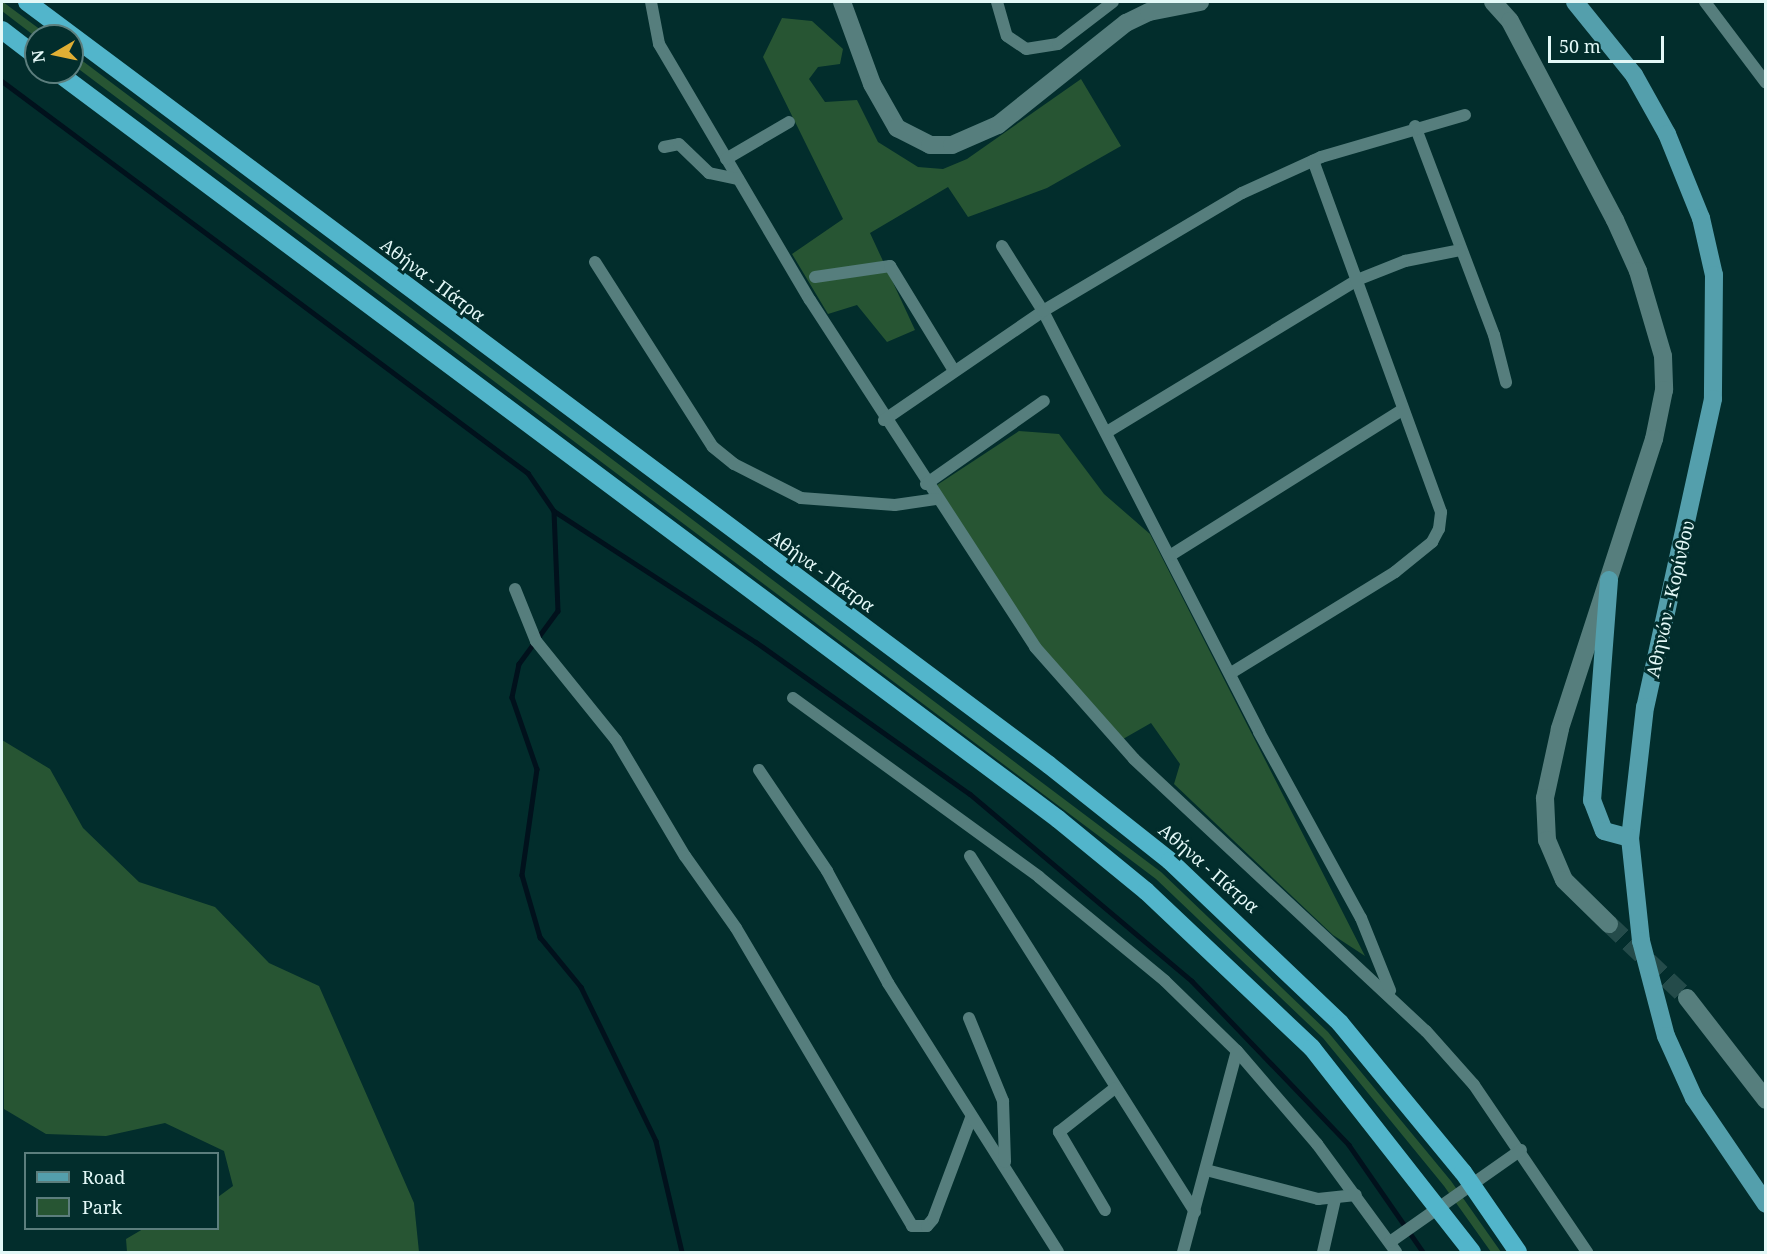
<!DOCTYPE html>
<html>
<head>
<meta charset="utf-8">
<style>
	body { margin:0 }
	#map { position:relative; width:1767px; height:1254px; overflow:hidden; background:#022d2c; font-family:"Noto Serif",serif }
	div>[style] { position:absolute }
	.green>* { inset:0; background:#275533 }
	.stream>* { height:4.5px; margin:-2.25px; padding:0 2.25px; transform-origin:2.25px; border-radius:2.25px; background:#01111c }
	.secondary-tunnel>* { height:18px; margin-top:-9px; transform-origin:0; background:repeating-linear-gradient(90deg,#244b4a 0 18px,transparent 0 27px) }
	.street>* { height:12px; margin:-6px; padding:0 6px; transform-origin:6px; border-radius:6px; background:#567e7d }
	.secondary>* { height:18px; margin:-9px; padding:0 9px; transform-origin:9px; border-radius:9px; background:#567e7d }
	.primary>* { height:18px; margin:-9px; padding:0 9px; transform-origin:9px; border-radius:9px; background:#549fac }
	.highway>* { height:18px; margin:-9px; padding:0 9px; transform-origin:9px; border-radius:9px; background:#52b5cb }
	span { translate:-50% -50%; white-space:nowrap; text-align:center; line-height:1.15; -webkit-text-stroke:6px #022d2c; paint-order:stroke }
	.street-label { font-size:18px; color:#e3f8f7 }
	.frame { position:absolute; inset:0; border:3px solid #e3f8f7; pointer-events:none }
	.legend { position:absolute; left:24px; top:1152px; width:195px; height:78px; box-sizing:border-box; background:#022d2c; border:2px solid #5c7e7d; margin:0; padding:8px 10px; list-style:none; font-size:18px; color:#e3f8f7 }
	.legend li { display:flex; align-items:center; gap:12px; height:30px }
	.legend b { width:30px; border:2px solid #5c7e7d }
	.north { position:absolute; left:24px; top:24px; width:60px; height:60px; box-sizing:border-box; background:#022d2c; border:2px solid #5c7e7d; border-radius:50%; rotate:261deg; font-size:16px; font-weight:700; line-height:24px; text-align:center; color:#e3f8f7 }
	.north::after { content:''; display:block; margin:auto; width:21px; height:27px; background:#e1af34; clip-path:polygon(50% 0,100% 100%,50% 72%,0 100%) }
	.scale { position:absolute; left:1548px; top:36px; width:116px; height:27px; box-sizing:border-box; border:3px solid #e3f8f7; border-top:0; padding-left:8px; font-size:18px; line-height:21px; white-space:nowrap; color:#e3f8f7; -webkit-text-stroke:4px #022d2c; paint-order:stroke }
</style>
</head>
<body>
<div id="map">
	<div class="green">
		<i style="clip-path:polygon(2px 2px,3px 2px,49px 36px,36px 37px,2px 11px)"></i>
		<i style="clip-path:polygon(782px 18px,812px 21px,843px 49px,840px 64px,818px 67px,809px 79px,825px 102px,857px 100px,878px 142px,918px 167px,943px 169px,967px 159px,1081px 79px,1121px 146px,1047px 188px,968px 217px,948px 187px,870px 233px,915px 330px,887px 342px,857px 305px,828px 314px,792px 254px,843px 219px,763px 57px)"></i>
		<i style="clip-path:polygon(72px 53px,1161px 872px,1328px 1032px,1451px 1181px,1501px 1252px,1491px 1252px,1444px 1186px,1323px 1038px,1156px 879px,72px 64px)"></i>
		<i style="clip-path:polygon(1019px 431px,1059px 434px,1104px 494px,1150px 534px,1365px 956px,1333px 935px,1174px 784px,1180px 764px,1151px 723px,1123px 739px,1047px 654px,981px 561px,937px 485px)"></i>
		<i style="clip-path:polygon(2px 740px,50px 769px,83px 828px,139px 882px,215px 907px,269px 963px,319px 986px,414px 1203px,419px 1252px,127px 1252px,126px 1239px,143px 1229px,218px 1228px,218px 1197px,233px 1186px,224px 1151px,165px 1123px,106px 1136px,46px 1134px,4px 1109px)"></i>
	</div>
	<div class="stream">
		<i style="left:2px;top:81px;width:656px;rotate:36.7deg"></i>
		<i style="left:528px;top:473px;width:46px;rotate:55.6deg"></i>
		<i style="left:554px;top:511px;width:241px;rotate:33deg"></i>
		<i style="left:756px;top:642px;width:262px;rotate:35.4deg"></i>
		<i style="left:970px;top:794px;width:290px;rotate:40.1deg"></i>
		<i style="left:1192px;top:981px;width:227px;rotate:46.2deg"></i>
		<i style="left:1349px;top:1145px;width:130px;rotate:55.3deg"></i>
		<i style="left:554px;top:511px;width:100px;rotate:87.7deg"></i>
		<i style="left:558px;top:611px;width:66px;rotate:126.3deg"></i>
		<i style="left:519px;top:664px;width:34px;rotate:102deg"></i>
		<i style="left:512px;top:697px;width:76px;rotate:70.9deg"></i>
		<i style="left:537px;top:769px;width:107px;rotate:98.1deg"></i>
		<i style="left:522px;top:875px;width:65px;rotate:73.8deg"></i>
		<i style="left:540px;top:937px;width:65px;rotate:50.6deg"></i>
		<i style="left:581px;top:987px;width:171px;rotate:64deg"></i>
		<i style="left:656px;top:1141px;width:114px;rotate:76.8deg"></i>
	</div>
	<div class="secondary-tunnel">
		<i style="left:1609px;top:924px;width:108px;rotate:43.5deg"></i>
	</div>
	<div class="street">
		<i style="left:651px;top:2px;width:43px;rotate:79.2deg"></i>
		<i style="left:659px;top:44px;width:297px;rotate:59.5deg"></i>
		<i style="left:810px;top:300px;width:414px;rotate:57deg"></i>
		<i style="left:1035px;top:647px;width:149px;rotate:48.5deg"></i>
		<i style="left:1134px;top:759px;width:399px;rotate:43deg"></i>
		<i style="left:1426px;top:1031px;width:72px;rotate:48.4deg"></i>
		<i style="left:1474px;top:1085px;width:202px;rotate:55.9deg"></i>
		<i style="left:997px;top:2px;width:35px;rotate:74deg"></i>
		<i style="left:1007px;top:36px;width:23px;rotate:34deg"></i>
		<i style="left:1026px;top:49px;width:32px;rotate:-9deg"></i>
		<i style="left:1058px;top:44px;width:69px;rotate:-37.4deg"></i>
		<i style="left:1705px;top:2px;width:101px;rotate:53deg"></i>
		<i style="left:1415px;top:126px;width:223px;rotate:69.3deg"></i>
		<i style="left:1494px;top:335px;width:49px;rotate:75.7deg"></i>
		<i style="left:664px;top:147px;width:15px;rotate:-11deg"></i>
		<i style="left:679px;top:144px;width:42px;rotate:44deg"></i>
		<i style="left:709px;top:173px;width:30px;rotate:12deg"></i>
		<i style="left:726px;top:159px;width:73px;rotate:-30.4deg"></i>
		<i style="left:1002px;top:246px;width:77px;rotate:57.8deg"></i>
		<i style="left:1043px;top:311px;width:473px;rotate:62.8deg"></i>
		<i style="left:1259px;top:732px;width:212px;rotate:61.3deg"></i>
		<i style="left:1361px;top:918px;width:78px;rotate:68.1deg"></i>
		<i style="left:595px;top:262px;width:219px;rotate:57.5deg"></i>
		<i style="left:713px;top:447px;width:27px;rotate:39deg"></i>
		<i style="left:734px;top:464px;width:75px;rotate:26.9deg"></i>
		<i style="left:801px;top:498px;width:94px;rotate:4.3deg"></i>
		<i style="left:895px;top:505px;width:41px;rotate:-8.3deg"></i>
		<i style="left:815px;top:277px;width:76px;rotate:-8.3deg"></i>
		<i style="left:890px;top:266px;width:123px;rotate:58.6deg"></i>
		<i style="left:884px;top:420px;width:193px;rotate:-34.4deg"></i>
		<i style="left:1043px;top:311px;width:231px;rotate:-30.7deg"></i>
		<i style="left:1242px;top:193px;width:87px;rotate:-24.5deg"></i>
		<i style="left:1321px;top:157px;width:150px;rotate:-16.3deg"></i>
		<i style="left:1107px;top:432px;width:293px;rotate:-31.3deg"></i>
		<i style="left:1357px;top:280px;width:52px;rotate:-21.6deg"></i>
		<i style="left:1405px;top:261px;width:56px;rotate:-11.3deg"></i>
		<i style="left:926px;top:484px;width:144px;rotate:-35.1deg"></i>
		<i style="left:1171px;top:555px;width:273px;rotate:-32.1deg"></i>
		<i style="left:515px;top:589px;width:56px;rotate:68deg"></i>
		<i style="left:536px;top:641px;width:127px;rotate:51.1deg"></i>
		<i style="left:616px;top:740px;width:135px;rotate:59.3deg"></i>
		<i style="left:685px;top:856px;width:88px;rotate:54.7deg"></i>
		<i style="left:736px;top:928px;width:346px;rotate:59.4deg"></i>
		<i style="left:912px;top:1226px;width:15px"></i>
		<i style="left:927px;top:1226px;width:9px;rotate:-49deg"></i>
		<i style="left:933px;top:1219px;width:108px;rotate:-69.4deg"></i>
		<i style="left:1231px;top:673px;width:193px;rotate:-31.6deg"></i>
		<i style="left:1395px;top:572px;width:48px;rotate:-39deg"></i>
		<i style="left:1432px;top:542px;width:15px;rotate:-62deg"></i>
		<i style="left:1439px;top:529px;width:17px;rotate:-83deg"></i>
		<i style="left:1441px;top:512px;width:374px;rotate:-110deg"></i>
		<i style="left:793px;top:698px;width:304px;rotate:36deg"></i>
		<i style="left:1039px;top:877px;width:163px;rotate:39.5deg"></i>
		<i style="left:1165px;top:981px;width:100px;rotate:44.2deg"></i>
		<i style="left:1237px;top:1051px;width:123px;rotate:49.3deg"></i>
		<i style="left:1317px;top:1144px;width:134px;rotate:53.8deg"></i>
		<i style="left:759px;top:770px;width:122px;rotate:56deg"></i>
		<i style="left:827px;top:871px;width:128px;rotate:61.4deg"></i>
		<i style="left:888px;top:983px;width:318px;rotate:57.7deg"></i>
		<i style="left:970px;top:856px;width:421px;rotate:57.7deg"></i>
		<i style="left:969px;top:1018px;width:90px;rotate:67.7deg"></i>
		<i style="left:1003px;top:1101px;width:61px;rotate:88.1deg"></i>
		<i style="left:1206px;top:1170px;width:116px;rotate:14.5deg"></i>
		<i style="left:1318px;top:1199px;width:38px;rotate:-6deg"></i>
		<i style="left:1105px;top:1210px;width:91px;rotate:-120.5deg"></i>
		<i style="left:1059px;top:1132px;width:71px;rotate:-38.2deg"></i>
		<i style="left:1390px;top:1242px;width:160px;rotate:-35.1deg"></i>
		<i style="left:1183px;top:1252px;width:208px;rotate:-75deg"></i>
		<i style="left:1323px;top:1252px;width:54px;rotate:-77.2deg"></i>
	</div>
	<div class="secondary">
		<i style="left:842px;top:2px;width:87px;rotate:69.9deg"></i>
		<i style="left:872px;top:84px;width:51px;rotate:60.4deg"></i>
		<i style="left:897px;top:128px;width:37px;rotate:27deg"></i>
		<i style="left:930px;top:145px;width:22px"></i>
		<i style="left:952px;top:145px;width:50px;rotate:-23.5deg"></i>
		<i style="left:998px;top:125px;width:164px;rotate:-38.6deg"></i>
		<i style="left:1126px;top:23px;width:25px;rotate:-26deg"></i>
		<i style="left:1149px;top:12px;width:52px;rotate:-11.1deg"></i>
		<i style="left:1493px;top:2px;width:25px;rotate:48deg"></i>
		<i style="left:1510px;top:21px;width:225px;rotate:62.2deg"></i>
		<i style="left:1615px;top:220px;width:56px;rotate:65.7deg"></i>
		<i style="left:1638px;top:271px;width:89px;rotate:73.6deg"></i>
		<i style="left:1663px;top:356px;width:34px;rotate:88deg"></i>
		<i style="left:1664px;top:390px;width:50px;rotate:101.5deg"></i>
		<i style="left:1654px;top:439px;width:305px;rotate:108deg"></i>
		<i style="left:1560px;top:729px;width:71px;rotate:102.3deg"></i>
		<i style="left:1545px;top:798px;width:42px;rotate:87.3deg"></i>
		<i style="left:1547px;top:840px;width:43px;rotate:67deg"></i>
		<i style="left:1564px;top:880px;width:63px;rotate:44.4deg"></i>
		<i style="left:1687px;top:998px;width:129px;rotate:52.2deg"></i>
	</div>
	<div class="primary">
		<i style="left:1575px;top:2px;width:94px;rotate:51.1deg"></i>
		<i style="left:1634px;top:75px;width:68px;rotate:60.8deg"></i>
		<i style="left:1667px;top:134px;width:91px;rotate:68deg"></i>
		<i style="left:1701px;top:218px;width:58px;rotate:77.2deg"></i>
		<i style="left:1714px;top:275px;width:124px;rotate:90.5deg"></i>
		<i style="left:1713px;top:399px;width:315px;rotate:102.4deg"></i>
		<i style="left:1645px;top:707px;width:132px;rotate:96.5deg"></i>
		<i style="left:1630px;top:838px;width:104px;rotate:83.9deg"></i>
		<i style="left:1641px;top:941px;width:98px;rotate:75.3deg"></i>
		<i style="left:1666px;top:1036px;width:68px;rotate:65.7deg"></i>
		<i style="left:1694px;top:1098px;width:128px;rotate:55.8deg"></i>
		<i style="left:1609px;top:580px;width:221px;rotate:94.4deg"></i>
		<i style="left:1592px;top:800px;width:33px;rotate:69deg"></i>
		<i style="left:1604px;top:831px;width:27px;rotate:15deg"></i>
	</div>
	<div class="highway">
		<i style="left:27px;top:2px;width:1275px;rotate:36.74deg"></i>
		<i style="left:1049px;top:765px;width:154px;rotate:38.4deg"></i>
		<i style="left:1170px;top:861px;width:235px;rotate:43.6deg"></i>
		<i style="left:1340px;top:1023px;width:193px;rotate:50.5deg"></i>
		<i style="left:1463px;top:1172px;width:97px;rotate:55.5deg"></i>
		<i style="left:2px;top:30px;width:43px;rotate:37.4deg"></i>
		<i style="left:57px;top:72px;width:1249px;rotate:36.73deg"></i>
		<i style="left:1058px;top:819px;width:114px;rotate:39.3deg"></i>
		<i style="left:1146px;top:891px;width:228px;rotate:43.4deg"></i>
		<i style="left:1312px;top:1048px;width:259px;rotate:51.9deg"></i>
	</div>
	<div class="street-label">
		<span style="left:433px;top:280px;rotate:37deg">Αθήνα - Πάτρα</span>
		<span style="left:822px;top:571px;rotate:36deg">Αθήνα - Πάτρα</span>
		<span style="left:1670px;top:599px;rotate:-77deg">Αθηνών - Κορίνθου</span>
		<span style="left:1209px;top:868px;rotate:41deg">Αθήνα - Πάτρα</span>
	</div>
	<div class="frame"></div>
	<ul class="legend">
	<li><b style="height:8px;background:#549fac"></b>Road</li>
	<li><b style="height:16px;background:#275533"></b>Park</li>
	</ul>
	<div class="north">N</div>
	<div class="scale">50 m</div>
</div>
</body>
</html>
